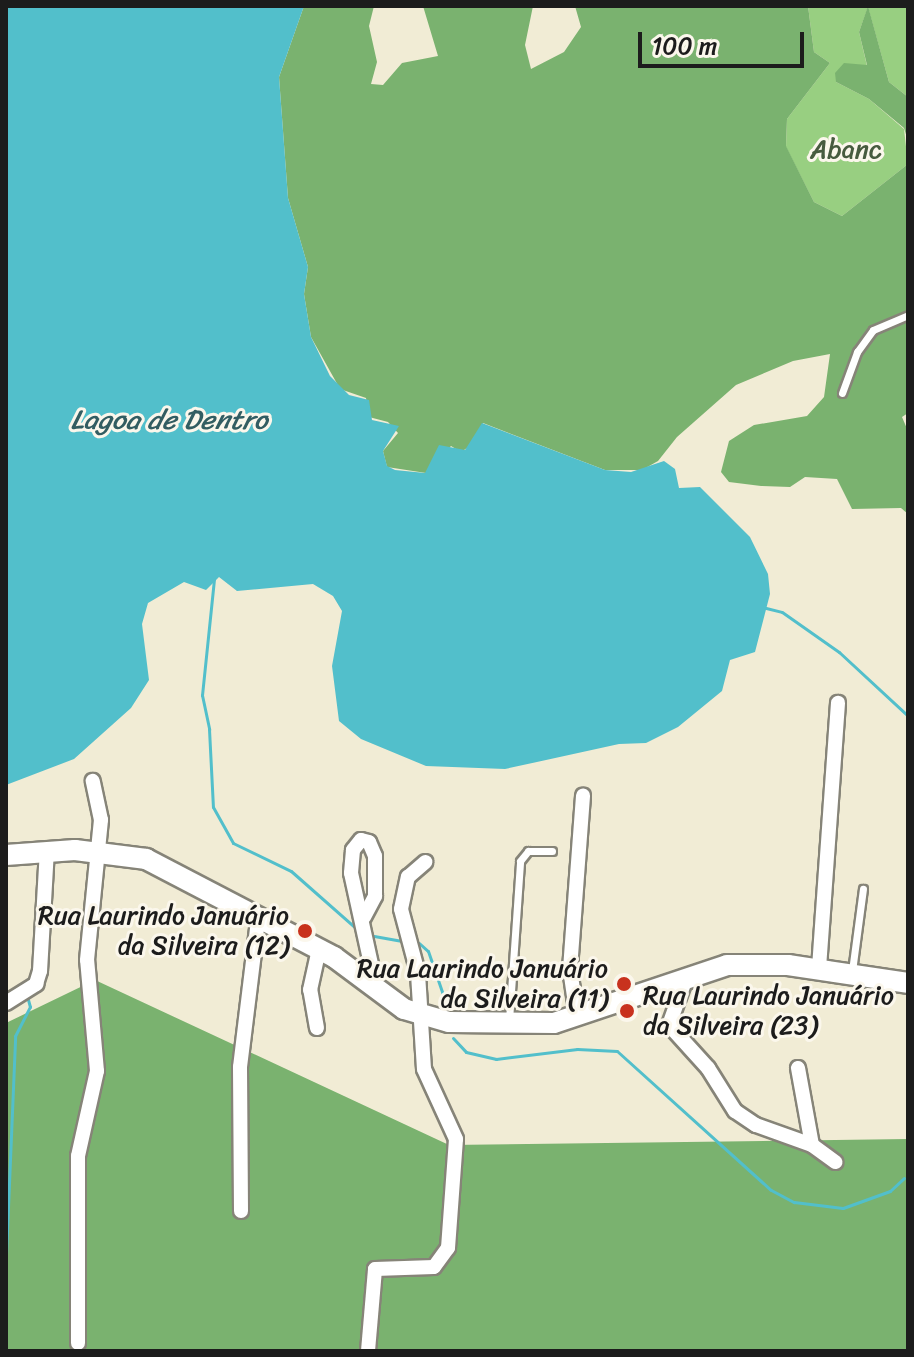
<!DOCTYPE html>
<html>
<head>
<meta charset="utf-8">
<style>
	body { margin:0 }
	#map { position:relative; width:914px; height:1357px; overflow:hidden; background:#f1ecd5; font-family:Sriracha,sans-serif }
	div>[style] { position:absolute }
	.green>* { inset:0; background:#98cf81 }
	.forest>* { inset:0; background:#7ab26f }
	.water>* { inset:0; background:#52bfcb }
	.stream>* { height:3px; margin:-1.5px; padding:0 1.5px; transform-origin:1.5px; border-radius:1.5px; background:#52bfcb }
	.roads { filter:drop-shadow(2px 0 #868478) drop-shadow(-2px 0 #868478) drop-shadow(0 2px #868478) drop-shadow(0 -2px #868478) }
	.lane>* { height:7px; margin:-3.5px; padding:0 3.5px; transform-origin:3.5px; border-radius:3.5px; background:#fff }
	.street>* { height:14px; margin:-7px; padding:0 7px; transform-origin:7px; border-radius:7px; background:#fff }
	.secondary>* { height:20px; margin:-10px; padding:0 10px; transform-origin:10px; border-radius:10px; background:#fff }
	.dots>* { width:22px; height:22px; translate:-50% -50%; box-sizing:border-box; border:4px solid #fbf7ec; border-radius:50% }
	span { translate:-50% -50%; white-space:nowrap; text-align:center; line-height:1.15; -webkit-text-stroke:6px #fbf7ec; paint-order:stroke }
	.park-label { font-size:26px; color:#475b3f }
	.poi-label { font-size:26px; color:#1c1c1c }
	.right { translate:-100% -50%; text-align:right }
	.left { translate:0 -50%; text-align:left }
	.water-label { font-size:28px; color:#325d62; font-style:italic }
	.frame { position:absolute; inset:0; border:8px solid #1c1c1c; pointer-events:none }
	.scale { position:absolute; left:638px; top:32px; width:166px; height:36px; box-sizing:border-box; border:4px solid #1c1c1c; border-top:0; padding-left:10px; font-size:24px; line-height:28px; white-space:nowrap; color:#1c1c1c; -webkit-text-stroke:6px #fbf7ec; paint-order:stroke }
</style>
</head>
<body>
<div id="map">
	<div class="green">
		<i style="clip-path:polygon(808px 6px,908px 6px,908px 97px,889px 82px,868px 7px,859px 32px,867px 66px,836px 82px,869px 99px,904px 129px,908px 164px,842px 216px,814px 202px,786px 147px,787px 119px,830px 63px,814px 52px)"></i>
	</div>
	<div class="forest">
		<i style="clip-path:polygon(304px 6px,374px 6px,369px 26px,377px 62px,371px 84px,383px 85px,402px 63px,438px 56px,423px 6px,533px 6px,525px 45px,531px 69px,564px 52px,581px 27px,575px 6px,808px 6px,814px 52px,830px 63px,787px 119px,786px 146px,814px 202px,842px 216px,908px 164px,908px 413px,902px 417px,908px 431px,908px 514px,901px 508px,852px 509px,837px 479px,805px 477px,790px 487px,761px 486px,729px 482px,721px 472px,729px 441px,754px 425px,807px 416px,824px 397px,830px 354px,793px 361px,736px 385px,677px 437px,658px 461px,642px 470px,605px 470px,483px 423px,470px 446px,461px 452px,451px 446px,426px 473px,387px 467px,383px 451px,398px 433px,388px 422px,369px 417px,366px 398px,340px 389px,311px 337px,304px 294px,308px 267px,288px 198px,279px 77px)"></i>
		<i style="clip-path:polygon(868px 6px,889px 82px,908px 97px,908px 141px,904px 128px,869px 99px,836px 82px,835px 73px,844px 63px,867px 65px,859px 32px)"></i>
		<i style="clip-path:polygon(95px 980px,449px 1145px,908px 1139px,908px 1351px,6px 1351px,6px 1023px)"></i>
	</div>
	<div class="water">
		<i style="clip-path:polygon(6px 6px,304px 6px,279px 77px,288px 198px,308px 267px,304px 294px,311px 337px,330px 376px,349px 395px,369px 400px,372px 420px,399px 426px,383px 451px,387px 466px,395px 470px,425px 473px,439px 445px,465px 450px,482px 423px,605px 470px,631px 472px,664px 461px,675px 469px,679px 488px,700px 487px,750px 537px,768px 574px,770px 594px,755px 652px,730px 660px,722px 691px,678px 727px,646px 743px,619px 744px,505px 769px,426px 766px,361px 739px,339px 721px,332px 666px,342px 611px,333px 596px,313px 584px,237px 591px,219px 577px,206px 590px,184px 582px,148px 603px,142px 624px,149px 680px,131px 708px,74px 759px,6px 785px)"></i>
	</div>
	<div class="stream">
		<i style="left:214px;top:579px;width:117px;rotate:95.9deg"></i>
		<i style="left:202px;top:695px;width:35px;rotate:78deg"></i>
		<i style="left:209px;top:729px;width:78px;rotate:87.1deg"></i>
		<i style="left:213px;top:807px;width:41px;rotate:60.9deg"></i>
		<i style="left:233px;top:843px;width:64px;rotate:25.8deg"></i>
		<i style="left:291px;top:871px;width:89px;rotate:41.4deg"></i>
		<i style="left:766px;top:608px;width:16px;rotate:14deg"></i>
		<i style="left:782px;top:612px;width:70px;rotate:35.1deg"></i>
		<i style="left:839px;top:652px;width:94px;rotate:42.8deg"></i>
		<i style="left:374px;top:936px;width:27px;rotate:10deg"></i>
		<i style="left:419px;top:943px;width:12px;rotate:42deg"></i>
		<i style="left:428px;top:951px;width:65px;rotate:71deg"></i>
		<i style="left:453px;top:1038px;width:19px;rotate:47deg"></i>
		<i style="left:466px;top:1052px;width:31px;rotate:13deg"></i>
		<i style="left:496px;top:1059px;width:82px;rotate:-7deg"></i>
		<i style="left:577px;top:1049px;width:40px;rotate:2.9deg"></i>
		<i style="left:617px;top:1051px;width:207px;rotate:42.1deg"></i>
		<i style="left:771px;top:1190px;width:26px;rotate:28deg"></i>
		<i style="left:794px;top:1202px;width:49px;rotate:7deg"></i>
		<i style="left:843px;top:1208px;width:50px;rotate:-19.9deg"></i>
		<i style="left:890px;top:1191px;width:19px;rotate:-43deg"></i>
		<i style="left:6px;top:1255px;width:219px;rotate:-87.6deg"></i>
		<i style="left:15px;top:1036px;width:33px;rotate:-63deg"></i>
		<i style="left:30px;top:1007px;width:11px;rotate:-105deg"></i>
	</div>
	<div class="roads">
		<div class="lane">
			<i style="left:842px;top:393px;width:44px;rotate:-69.9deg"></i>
			<i style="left:857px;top:352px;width:27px;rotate:-54deg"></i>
			<i style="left:873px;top:330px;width:38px;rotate:-23deg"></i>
			<i style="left:852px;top:971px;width:83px;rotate:-82.4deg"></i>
			<i style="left:509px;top:1020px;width:159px;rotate:-86deg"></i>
			<i style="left:520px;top:861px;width:13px;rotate:-51deg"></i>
			<i style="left:528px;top:851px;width:24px"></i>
		</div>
		<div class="street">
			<i style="left:364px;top:917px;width:24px;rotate:-62deg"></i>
			<i style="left:375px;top:896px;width:40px;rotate:-90deg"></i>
			<i style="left:375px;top:856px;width:15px;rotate:-113deg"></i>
			<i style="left:369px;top:842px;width:8px;rotate:-166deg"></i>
			<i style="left:361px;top:840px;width:13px;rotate:129deg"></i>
			<i style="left:353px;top:850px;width:23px;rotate:95deg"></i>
			<i style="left:351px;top:873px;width:121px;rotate:77.6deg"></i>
			<i style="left:819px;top:968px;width:266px;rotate:-85.9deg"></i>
			<i style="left:686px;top:978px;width:50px;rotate:109.9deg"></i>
			<i style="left:669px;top:1025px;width:58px;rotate:47.8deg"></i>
			<i style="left:708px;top:1068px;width:51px;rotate:57.9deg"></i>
			<i style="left:735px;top:1111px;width:25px;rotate:34deg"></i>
			<i style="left:756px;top:1125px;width:59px;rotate:19.7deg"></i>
			<i style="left:812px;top:1145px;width:29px;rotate:36deg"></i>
			<i style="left:6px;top:1003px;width:36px;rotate:-32deg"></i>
			<i style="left:36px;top:984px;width:14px;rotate:-73deg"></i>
			<i style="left:40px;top:971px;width:121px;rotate:-86.7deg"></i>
			<i style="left:577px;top:1017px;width:49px;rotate:-98.3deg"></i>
			<i style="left:570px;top:969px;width:174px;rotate:-85.7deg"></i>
			<i style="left:317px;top:1028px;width:39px;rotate:-100deg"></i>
			<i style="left:310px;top:990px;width:42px;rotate:-77.6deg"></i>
			<i style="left:798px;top:1068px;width:78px;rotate:79.7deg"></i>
			<i style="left:241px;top:1211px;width:144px;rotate:-90.4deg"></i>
			<i style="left:240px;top:1067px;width:148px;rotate:-83deg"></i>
			<i style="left:78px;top:1343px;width:187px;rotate:-90deg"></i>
			<i style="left:78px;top:1156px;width:87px;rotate:-77.4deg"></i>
			<i style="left:97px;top:1071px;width:111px;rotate:-95.1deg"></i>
			<i style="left:87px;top:960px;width:141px;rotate:-84.3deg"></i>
			<i style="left:101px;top:820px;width:40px;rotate:-102deg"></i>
			<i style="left:368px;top:1351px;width:82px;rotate:-85.1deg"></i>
			<i style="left:375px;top:1269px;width:59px;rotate:-1.9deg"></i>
			<i style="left:434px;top:1267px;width:24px;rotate:-54deg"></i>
			<i style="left:448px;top:1248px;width:109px;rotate:-85.8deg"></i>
			<i style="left:456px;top:1139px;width:77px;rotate:-114.6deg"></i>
			<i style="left:424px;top:1069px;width:96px;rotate:-93.6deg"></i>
			<i style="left:418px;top:973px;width:66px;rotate:-104.9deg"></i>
			<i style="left:401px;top:909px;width:33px;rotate:-78deg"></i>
			<i style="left:408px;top:877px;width:23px;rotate:-41deg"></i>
		</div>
		<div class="secondary">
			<i style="left:6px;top:855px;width:69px;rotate:-4.1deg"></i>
			<i style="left:75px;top:850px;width:72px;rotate:7.2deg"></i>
			<i style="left:146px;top:859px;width:212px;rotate:27.5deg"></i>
			<i style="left:334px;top:957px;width:87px;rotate:36.6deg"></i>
			<i style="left:404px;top:1009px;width:47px;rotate:16.1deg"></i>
			<i style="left:449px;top:1022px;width:105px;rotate:0.5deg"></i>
			<i style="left:554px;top:1023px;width:182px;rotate:-18.5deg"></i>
			<i style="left:727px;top:965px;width:61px"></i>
			<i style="left:788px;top:965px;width:121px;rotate:8.5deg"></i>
		</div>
	</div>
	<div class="dots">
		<i style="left:305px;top:931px;background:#c8321e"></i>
		<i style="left:624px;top:984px;background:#c8321e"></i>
		<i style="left:627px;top:1011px;background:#c8321e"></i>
	</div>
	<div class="park-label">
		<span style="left:846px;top:150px">Abanc</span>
	</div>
	<div class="poi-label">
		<span class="right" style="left:289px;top:931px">Rua Laurindo Januário<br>da Silveira (12)</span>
		<span class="right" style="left:608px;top:984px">Rua Laurindo Januário<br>da Silveira (11)</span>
		<span class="left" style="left:643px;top:1011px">Rua Laurindo Januário<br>da Silveira (23)</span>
	</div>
	<div class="water-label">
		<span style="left:169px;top:420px">Lagoa de Dentro</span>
	</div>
	<div class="frame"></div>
	<div class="scale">100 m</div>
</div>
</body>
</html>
